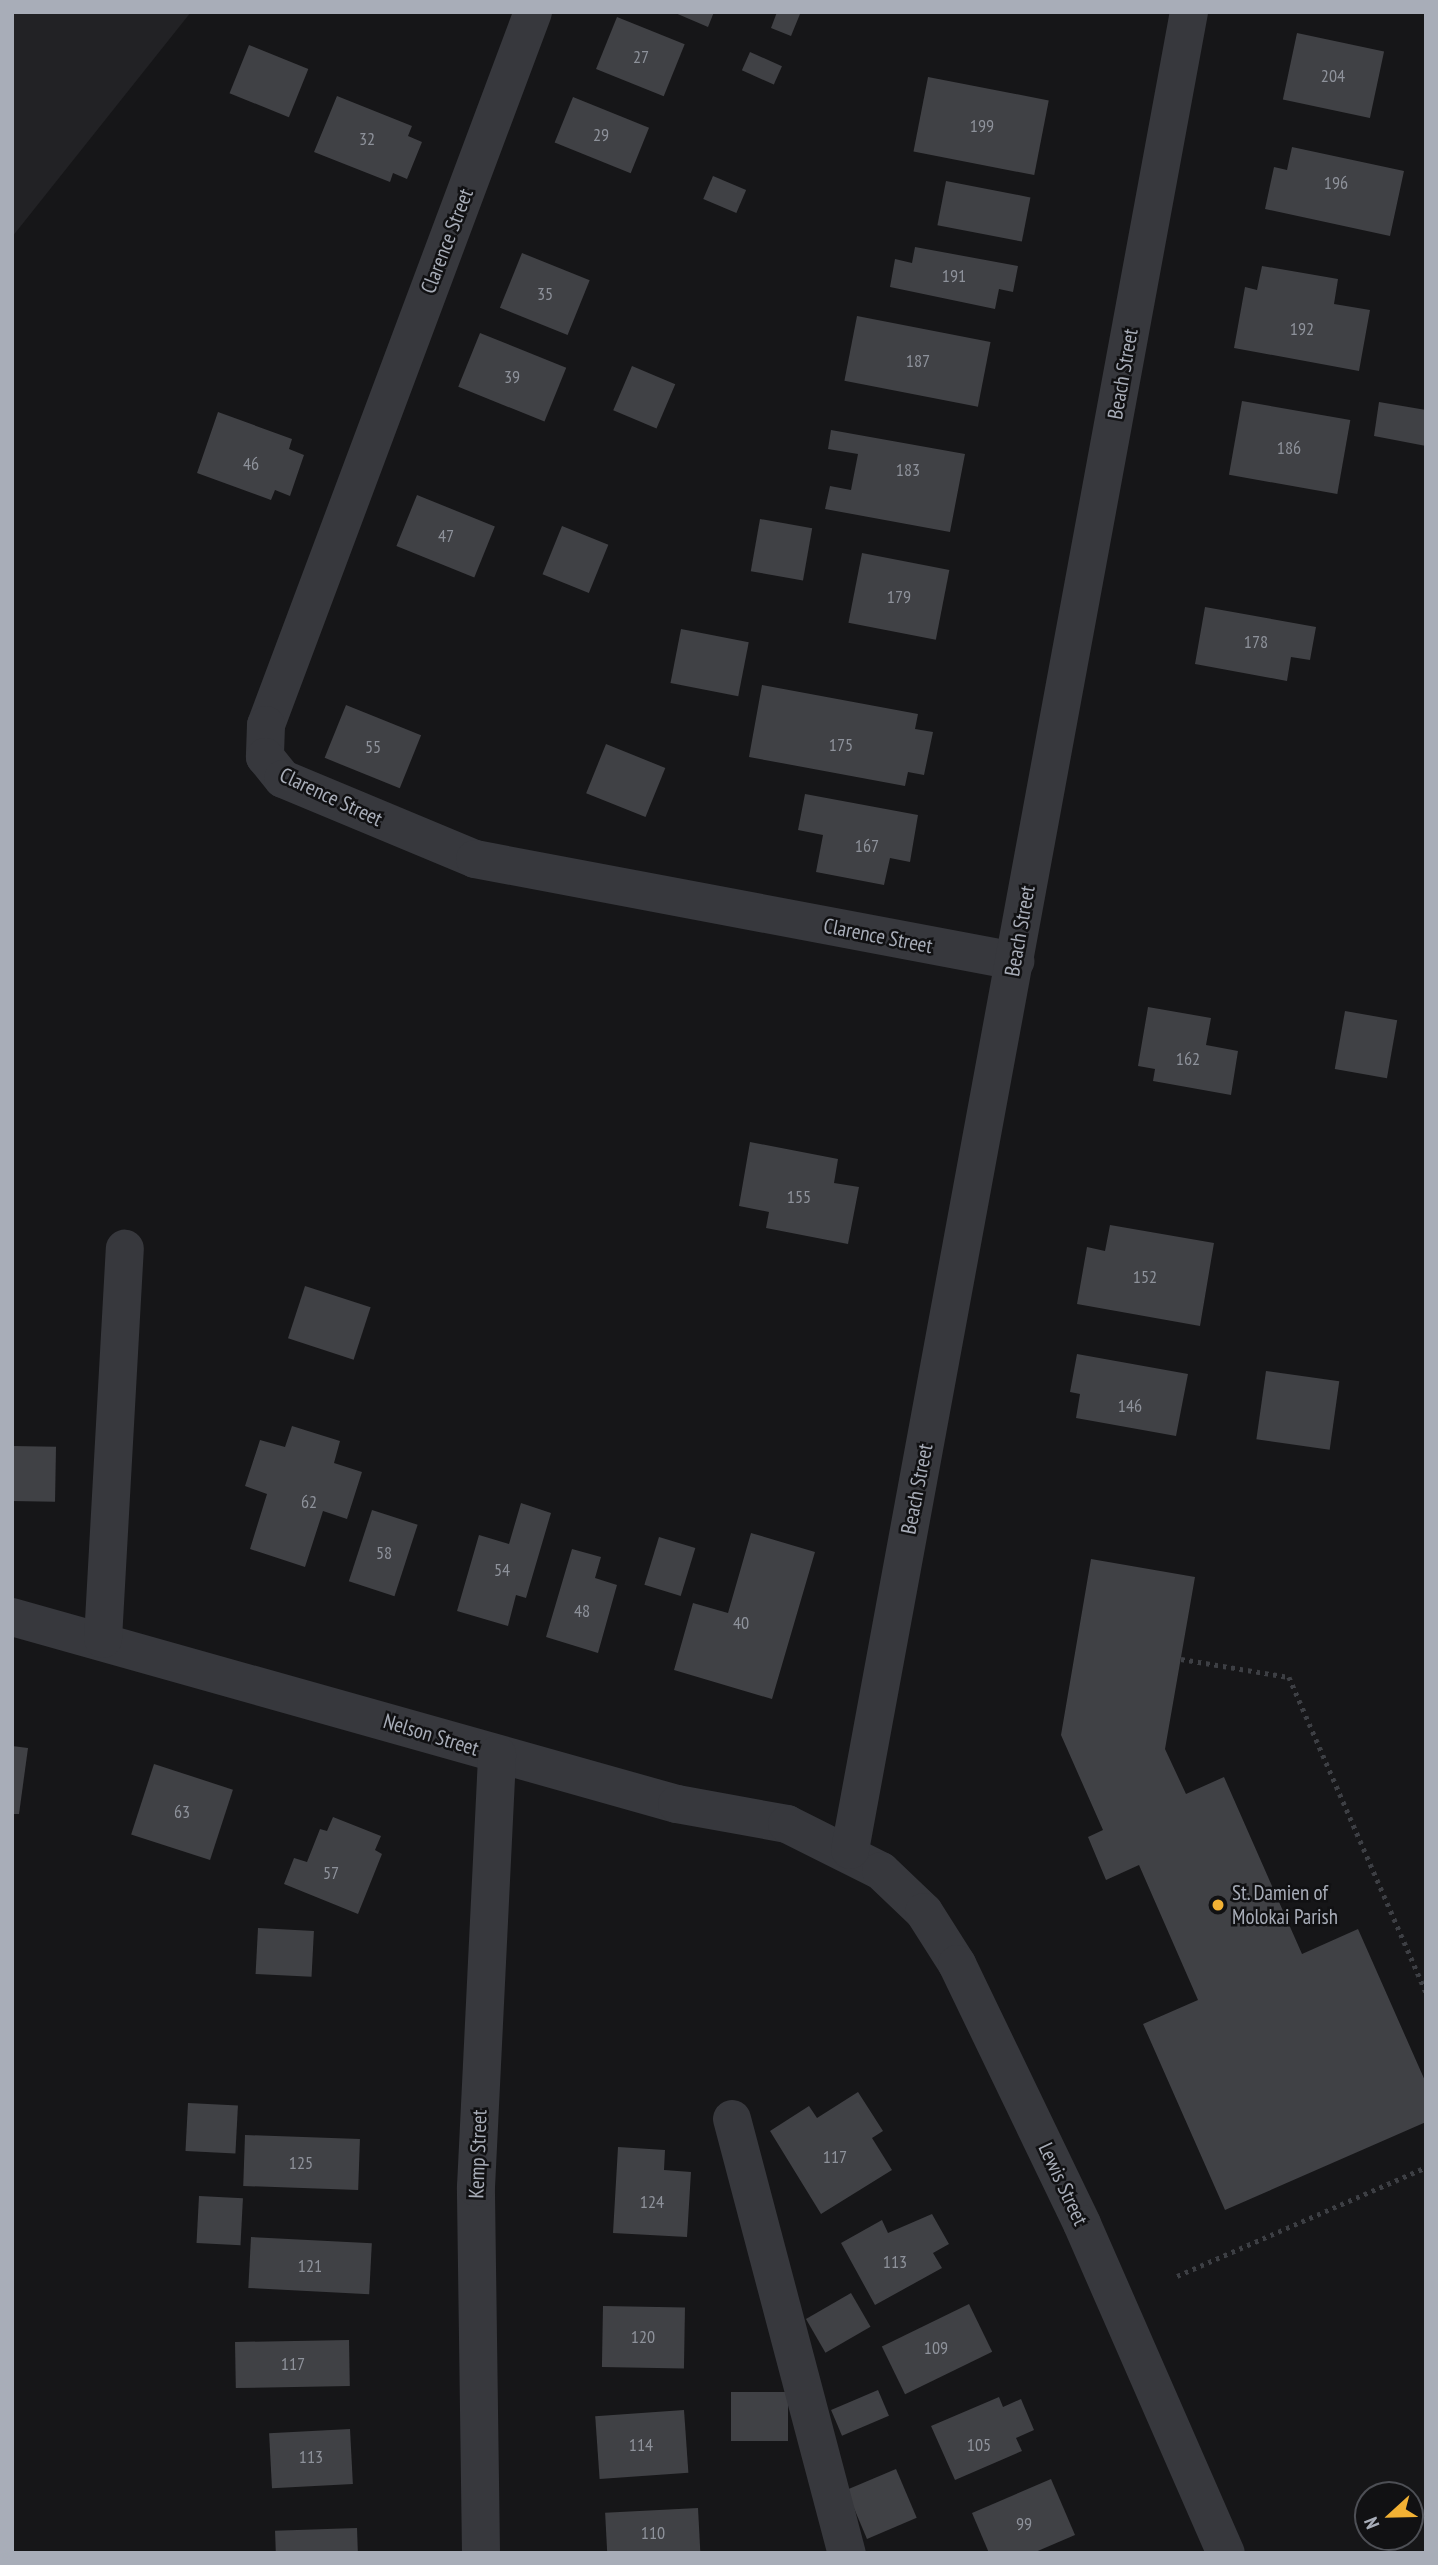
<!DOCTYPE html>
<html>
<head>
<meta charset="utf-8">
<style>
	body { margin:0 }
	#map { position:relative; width:1438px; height:2565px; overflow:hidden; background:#161618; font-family:"PT Sans Narrow",sans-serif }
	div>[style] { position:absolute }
	.built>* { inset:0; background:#222225 }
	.building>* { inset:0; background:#404145; transform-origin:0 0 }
	.path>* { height:4.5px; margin-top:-2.25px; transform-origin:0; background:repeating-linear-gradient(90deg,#3d3f44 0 3.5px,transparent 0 8.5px) }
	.minor>* { height:38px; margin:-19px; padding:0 19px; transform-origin:19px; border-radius:19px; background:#37383d }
	.dots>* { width:19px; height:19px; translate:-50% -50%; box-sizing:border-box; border:4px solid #111113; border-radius:50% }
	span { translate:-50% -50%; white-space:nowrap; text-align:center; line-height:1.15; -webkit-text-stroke:5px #111113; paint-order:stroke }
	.number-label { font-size:18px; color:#8e929b }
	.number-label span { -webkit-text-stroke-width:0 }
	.street-label { font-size:21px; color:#a8adb8 }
	.poi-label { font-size:21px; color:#a8adb8 }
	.left { translate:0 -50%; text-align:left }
	.frame { position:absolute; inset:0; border:14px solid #a8adb8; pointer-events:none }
	.north { position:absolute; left:1354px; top:2481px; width:70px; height:70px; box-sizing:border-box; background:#111113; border:2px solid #4d4f55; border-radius:50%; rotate:248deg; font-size:19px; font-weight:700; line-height:28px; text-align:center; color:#a8adb8 }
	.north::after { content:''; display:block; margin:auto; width:24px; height:32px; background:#f2b134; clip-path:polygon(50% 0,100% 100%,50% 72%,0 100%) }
</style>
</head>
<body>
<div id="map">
	<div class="built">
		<i style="clip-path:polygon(12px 12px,191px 12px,12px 237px)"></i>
	</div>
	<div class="building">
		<i style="clip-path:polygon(673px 12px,714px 12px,708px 27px)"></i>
		<i style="clip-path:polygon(777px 12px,800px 14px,791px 36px,771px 28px)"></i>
		<i style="left:617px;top:17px;width:73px;height:56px;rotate:22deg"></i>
		<i style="left:1297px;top:33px;width:89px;height:68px;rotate:12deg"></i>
		<i style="left:249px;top:45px;width:64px;height:52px;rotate:22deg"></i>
		<i style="left:750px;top:52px;width:35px;height:20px;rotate:24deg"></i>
		<i style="left:928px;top:77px;width:123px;height:76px;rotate:11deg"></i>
		<i style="clip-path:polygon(337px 96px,412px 126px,408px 136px,422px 142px,407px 179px,393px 173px,390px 182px,314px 152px)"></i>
		<i style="left:573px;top:97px;width:82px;height:49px;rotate:22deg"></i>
		<i style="clip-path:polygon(1292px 147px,1404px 171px,1390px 236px,1265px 209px,1274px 167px,1287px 170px)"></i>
		<i style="left:713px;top:176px;width:36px;height:25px;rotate:23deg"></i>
		<i style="left:946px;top:181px;width:86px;height:45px;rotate:11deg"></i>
		<i style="clip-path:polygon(915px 247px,1018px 266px,1013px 292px,999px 289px,995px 309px,890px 287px,895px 259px,912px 263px)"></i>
		<i style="left:522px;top:253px;width:73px;height:59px;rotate:22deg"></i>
		<i style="clip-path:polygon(1262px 266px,1338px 279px,1334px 304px,1370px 310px,1359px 371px,1234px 348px,1245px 287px,1257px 290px)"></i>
		<i style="left:857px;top:316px;width:136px;height:66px;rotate:11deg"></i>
		<i style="left:480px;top:333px;width:93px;height:58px;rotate:22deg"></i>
		<i style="left:632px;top:366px;width:47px;height:48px;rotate:23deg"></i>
		<i style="left:1242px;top:401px;width:110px;height:75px;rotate:10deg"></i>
		<i style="clip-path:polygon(1379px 402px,1426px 410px,1426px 446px,1374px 436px)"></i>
		<i style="clip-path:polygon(218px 412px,292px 439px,289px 449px,304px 455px,290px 496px,275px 490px,271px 500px,197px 473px)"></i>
		<i style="clip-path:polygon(831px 430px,965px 454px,950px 532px,825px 509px,830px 486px,851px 490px,858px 454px,828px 449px)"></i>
		<i style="left:417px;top:495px;width:84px;height:55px;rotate:22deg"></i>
		<i style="left:760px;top:519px;width:53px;height:53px;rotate:10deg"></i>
		<i style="left:562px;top:526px;width:50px;height:52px;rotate:22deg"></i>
		<i style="left:862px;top:553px;width:89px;height:71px;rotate:11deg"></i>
		<i style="clip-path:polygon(1205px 607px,1316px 627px,1310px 660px,1291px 657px,1287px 681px,1195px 664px)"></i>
		<i style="left:681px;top:629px;width:69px;height:55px;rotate:11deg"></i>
		<i style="clip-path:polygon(762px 685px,918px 714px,915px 729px,933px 732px,924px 775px,908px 772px,905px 786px,749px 757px)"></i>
		<i style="left:346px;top:705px;width:81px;height:57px;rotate:22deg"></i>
		<i style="left:606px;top:744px;width:64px;height:53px;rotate:22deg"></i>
		<i style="clip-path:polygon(805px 794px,918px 815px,910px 862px,890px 858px,884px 885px,816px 872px,823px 835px,798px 830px)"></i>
		<i style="clip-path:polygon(1148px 1007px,1211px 1018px,1206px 1045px,1238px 1051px,1231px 1095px,1153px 1081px,1155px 1069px,1138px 1066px)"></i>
		<i style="left:1345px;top:1011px;width:53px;height:59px;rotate:10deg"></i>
		<i style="clip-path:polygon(750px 1142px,838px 1159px,834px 1183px,859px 1187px,848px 1244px,766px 1228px,769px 1212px,739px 1206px)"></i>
		<i style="clip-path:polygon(1110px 1225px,1214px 1243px,1200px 1326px,1077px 1304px,1087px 1247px,1105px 1251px)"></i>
		<i style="left:305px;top:1286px;width:69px;height:55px;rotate:18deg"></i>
		<i style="clip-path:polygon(1077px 1354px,1188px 1374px,1176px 1436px,1076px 1418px,1080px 1394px,1070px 1392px)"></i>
		<i style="left:1266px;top:1371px;width:74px;height:69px;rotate:8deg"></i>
		<i style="clip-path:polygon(292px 1426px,340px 1441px,334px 1463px,362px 1472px,347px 1519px,323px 1511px,305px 1567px,250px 1549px,267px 1494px,245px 1486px,260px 1440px,285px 1447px)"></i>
		<i style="left:12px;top:1446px;width:44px;height:55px;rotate:1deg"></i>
		<i style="clip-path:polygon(521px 1503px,551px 1513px,526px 1598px,516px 1595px,508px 1626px,457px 1611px,479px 1535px,509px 1544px)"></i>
		<i style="left:372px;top:1510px;width:48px;height:75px;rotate:18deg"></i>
		<i style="clip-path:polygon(751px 1533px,815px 1552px,772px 1699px,674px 1670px,693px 1603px,728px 1613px)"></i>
		<i style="left:659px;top:1537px;width:38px;height:50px;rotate:17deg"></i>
		<i style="clip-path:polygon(572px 1549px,601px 1557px,595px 1578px,617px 1585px,598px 1653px,546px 1637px)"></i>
		<i style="clip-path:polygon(1091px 1559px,1195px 1577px,1165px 1749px,1186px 1794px,1224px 1777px,1302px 1954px,1358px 1929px,1426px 2083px,1426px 2122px,1225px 2210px,1143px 2024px,1198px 2000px,1139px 1865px,1106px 1880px,1088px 1837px,1103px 1830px,1061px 1735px)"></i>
		<i style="clip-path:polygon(12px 1746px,28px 1748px,19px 1814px,12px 1814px)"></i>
		<i style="left:154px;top:1764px;width:83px;height:74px;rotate:18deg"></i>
		<i style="clip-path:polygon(333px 1817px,381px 1836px,375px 1850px,382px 1854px,358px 1914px,284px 1884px,294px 1858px,307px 1862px,320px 1829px,327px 1831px)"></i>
		<i style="left:258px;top:1928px;width:56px;height:46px;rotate:3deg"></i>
		<i style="clip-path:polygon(858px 2092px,883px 2131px,872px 2138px,892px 2170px,821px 2214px,770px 2131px,809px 2106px,817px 2118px)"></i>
		<i style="left:188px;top:2103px;width:50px;height:48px;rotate:3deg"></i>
		<i style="left:245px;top:2135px;width:115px;height:51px;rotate:2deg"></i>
		<i style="clip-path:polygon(618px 2147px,665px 2150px,664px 2170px,691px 2172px,687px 2237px,613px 2233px)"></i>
		<i style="left:199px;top:2196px;width:44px;height:47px;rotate:3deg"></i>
		<i style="clip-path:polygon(932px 2214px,949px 2244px,933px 2253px,942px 2268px,875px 2305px,841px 2243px,882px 2220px,888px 2233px)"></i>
		<i style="left:251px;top:2237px;width:121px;height:51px;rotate:3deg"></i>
		<i style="left:851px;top:2293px;width:39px;height:52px;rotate:60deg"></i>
		<i style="left:969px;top:2304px;width:53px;height:97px;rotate:64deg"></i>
		<i style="left:603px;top:2306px;width:82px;height:61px;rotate:1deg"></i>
		<i style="left:349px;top:2340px;width:46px;height:114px;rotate:89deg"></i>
		<i style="left:878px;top:2390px;width:28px;height:51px;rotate:67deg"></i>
		<i style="left:788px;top:2392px;width:49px;height:57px;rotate:90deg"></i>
		<i style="clip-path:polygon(999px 2397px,1003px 2407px,1021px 2399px,1034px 2430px,1016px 2438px,1022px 2451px,955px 2480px,931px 2426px)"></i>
		<i style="left:684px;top:2410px;width:63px;height:89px;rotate:86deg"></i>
		<i style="left:350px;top:2429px;width:55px;height:81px;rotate:87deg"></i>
		<i style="left:896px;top:2469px;width:53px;height:54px;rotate:67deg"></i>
		<i style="clip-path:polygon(1051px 2479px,1075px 2535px,1033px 2553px,989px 2553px,972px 2513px)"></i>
		<i style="left:698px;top:2508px;width:45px;height:93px;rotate:87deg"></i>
		<i style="left:357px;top:2528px;width:25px;height:82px;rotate:88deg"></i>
	</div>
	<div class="path">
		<i style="left:1181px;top:1659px;width:109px;rotate:9.5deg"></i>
		<i style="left:1289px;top:1677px;width:344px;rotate:66.5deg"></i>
		<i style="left:1177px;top:2276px;width:272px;rotate:-23.6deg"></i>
	</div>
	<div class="minor">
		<i style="left:533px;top:12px;width:761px;rotate:110.53deg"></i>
		<i style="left:266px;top:725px;width:32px;rotate:92deg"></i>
		<i style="left:265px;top:757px;width:28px;rotate:51deg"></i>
		<i style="left:283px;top:779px;width:208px;rotate:22.6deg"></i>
		<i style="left:475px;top:859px;width:550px;rotate:10.7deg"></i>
		<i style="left:12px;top:1617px;width:691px;rotate:15.71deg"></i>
		<i style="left:677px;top:1804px;width:112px;rotate:10.3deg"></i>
		<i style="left:787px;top:1824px;width:105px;rotate:26.6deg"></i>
		<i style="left:881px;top:1871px;width:59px;rotate:43.6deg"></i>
		<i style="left:924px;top:1912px;width:62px;rotate:57.6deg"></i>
		<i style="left:957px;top:1964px;width:288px;rotate:64.3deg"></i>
		<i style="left:1082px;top:2224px;width:359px;rotate:66.4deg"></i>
		<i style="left:103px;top:1639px;width:391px;rotate:-86.8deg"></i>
		<i style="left:850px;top:1850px;width:1869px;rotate:-79.55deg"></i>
		<i style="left:732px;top:2119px;width:449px;rotate:75.2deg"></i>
		<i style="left:481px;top:2553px;width:366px;rotate:-90.8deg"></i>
		<i style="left:476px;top:2187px;width:433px;rotate:-87.2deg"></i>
	</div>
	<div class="dots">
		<i style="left:1218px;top:1905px;background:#f2b134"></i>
	</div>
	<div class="number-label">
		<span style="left:641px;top:57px">27</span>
		<span style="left:1333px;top:76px">204</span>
		<span style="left:982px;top:126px">199</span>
		<span style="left:601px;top:135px">29</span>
		<span style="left:367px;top:139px">32</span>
		<span style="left:1336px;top:183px">196</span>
		<span style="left:954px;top:276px">191</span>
		<span style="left:545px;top:294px">35</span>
		<span style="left:1302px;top:329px">192</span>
		<span style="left:918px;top:361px">187</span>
		<span style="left:512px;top:377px">39</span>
		<span style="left:1289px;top:448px">186</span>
		<span style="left:251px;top:464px">46</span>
		<span style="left:908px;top:470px">183</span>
		<span style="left:446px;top:536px">47</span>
		<span style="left:899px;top:597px">179</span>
		<span style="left:1256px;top:642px">178</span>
		<span style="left:841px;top:745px">175</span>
		<span style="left:373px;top:747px">55</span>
		<span style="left:867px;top:846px">167</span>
		<span style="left:1188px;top:1059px">162</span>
		<span style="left:799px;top:1197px">155</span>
		<span style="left:1145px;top:1277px">152</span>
		<span style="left:1130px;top:1406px">146</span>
		<span style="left:309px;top:1502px">62</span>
		<span style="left:384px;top:1553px">58</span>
		<span style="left:502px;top:1570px">54</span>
		<span style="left:582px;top:1611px">48</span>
		<span style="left:741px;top:1623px">40</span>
		<span style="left:182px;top:1812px">63</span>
		<span style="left:331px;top:1873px">57</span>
		<span style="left:835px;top:2157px">117</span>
		<span style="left:301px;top:2163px">125</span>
		<span style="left:652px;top:2202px">124</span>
		<span style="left:895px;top:2262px">113</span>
		<span style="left:310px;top:2266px">121</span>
		<span style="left:643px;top:2337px">120</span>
		<span style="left:936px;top:2348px">109</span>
		<span style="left:293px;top:2364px">117</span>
		<span style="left:641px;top:2445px">114</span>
		<span style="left:979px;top:2445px">105</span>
		<span style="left:311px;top:2457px">113</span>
		<span style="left:1024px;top:2524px">99</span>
		<span style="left:653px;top:2533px">110</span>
	</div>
	<div class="street-label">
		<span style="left:447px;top:241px;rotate:-69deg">Clarence Street</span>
		<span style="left:1123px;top:374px;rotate:-80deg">Beach Street</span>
		<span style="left:331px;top:797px;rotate:25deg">Clarence Street</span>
		<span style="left:1020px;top:931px;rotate:-80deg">Beach Street</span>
		<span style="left:878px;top:936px;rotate:11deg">Clarence Street</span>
		<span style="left:917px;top:1489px;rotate:-79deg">Beach Street</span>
		<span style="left:431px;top:1735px;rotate:17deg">Nelson Street</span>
		<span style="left:478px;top:2154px;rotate:-88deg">Kemp Street</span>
		<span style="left:1063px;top:2184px;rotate:65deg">Lewis Street</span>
	</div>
	<div class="poi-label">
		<span class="left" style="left:1232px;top:1905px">St. Damien of<br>Molokai Parish</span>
	</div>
	<div class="frame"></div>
	<div class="north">N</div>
</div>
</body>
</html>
